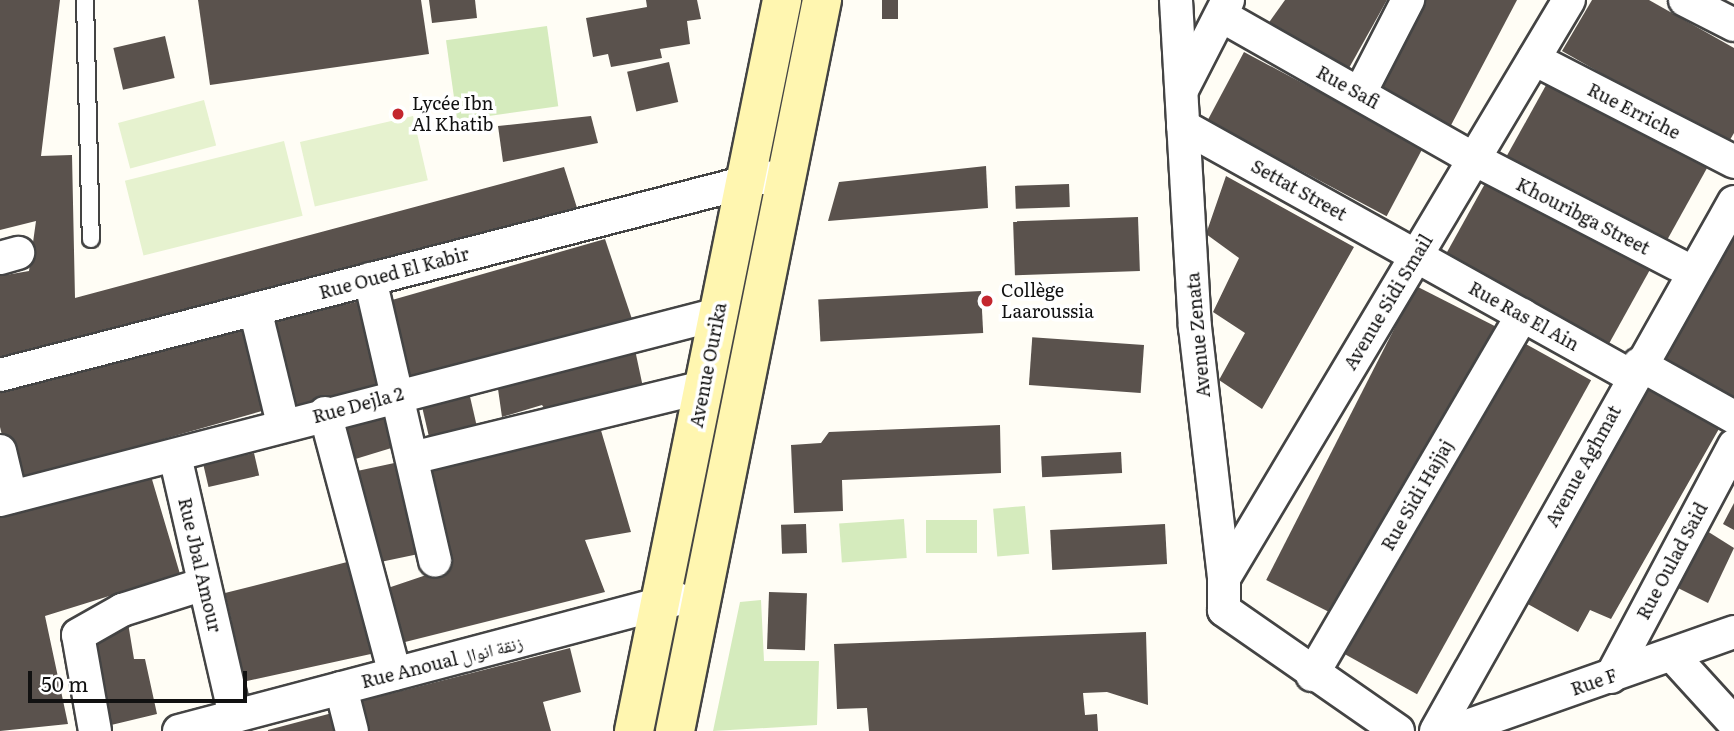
<!DOCTYPE html>
<html>
<head>
<meta charset="utf-8">
<style>
	body { margin:0 }
	#map { position:relative; width:1734px; height:731px; overflow:hidden; background:#fffdf5; font-family:Literata,"Noto Naskh Arabic",serif }
	div>[style] { position:absolute }
	.green>* { inset:0; background:#d5ebbd; transform-origin:0 0 }
	.pitch>* { inset:0; background:#e6f2cf; transform-origin:0 0 }
	.building>* { inset:0; background:#5a524d; transform-origin:0 0 }
	.roads { filter:drop-shadow(2px 0 #444) drop-shadow(-2px 0 #444) drop-shadow(0 2px #444) drop-shadow(0 -2px #444) }
	.lane>* { height:16px; margin:-8px; padding:0 8px; transform-origin:8px; border-radius:8px; background:#fff }
	.street>* { height:32px; margin:-16px; padding:0 16px; transform-origin:16px; border-radius:16px; background:#fff }
	.secondary>* { height:38px; margin:-19px; padding:0 19px; transform-origin:19px; border-radius:19px; background:#fff6b0 }
	.dots>* { width:19px; height:19px; translate:-50% -50%; box-sizing:border-box; border:4px solid #fff; border-radius:50% }
	span { translate:-50% -50%; white-space:nowrap; text-align:center; line-height:1.15; -webkit-text-stroke:7px #fff; paint-order:stroke }
	.street-label { font-size:18px; color:#111 }
	.poi-label { font-size:18px; color:#111 }
	.left { translate:0 -50%; text-align:left }
	.scale { position:absolute; left:28px; top:671px; width:219px; height:32px; box-sizing:border-box; border:4px solid #111; border-top:0; padding-left:9px; font-size:21px; line-height:24px; white-space:nowrap; color:#111; -webkit-text-stroke:5px #fff; paint-order:stroke }
</style>
</head>
<body>
<div id="map">
	<div class="green">
		<i style="left:547px;top:26px;width:81px;height:102px;rotate:82deg"></i>
		<i style="left:1025px;top:506px;width:48px;height:32px;rotate:85deg"></i>
		<i style="left:904px;top:519px;width:39px;height:65px;rotate:86deg"></i>
		<i style="left:926px;top:520px;width:51px;height:33px"></i>
		<i style="clip-path:polygon(761px 600px,764px 661px,819px 661px,817px 725px,713px 731px,740px 602px)"></i>
	</div>
	<div class="pitch">
		<i style="left:204px;top:100px;width:47px;height:89px;rotate:75deg"></i>
		<i style="left:413px;top:116px;width:66px;height:116px;rotate:77deg"></i>
		<i style="left:284px;top:141px;width:77px;height:164px;rotate:76deg"></i>
	</div>
	<div class="building">
		<i style="clip-path:polygon(0 0,60px 0,41px 156px,72px 155px,75px 298px,564px 167px,579px 214px,0 360px,0 276px,29px 271px,36px 221px,0 230px)"></i>
		<i style="clip-path:polygon(198px 0,421px 0,429px 54px,210px 85px)"></i>
		<i style="clip-path:polygon(429px 0,475px 0,477px 18px,432px 23px)"></i>
		<i style="clip-path:polygon(646px 0,697px 0,701px 19px,687px 21px,690px 44px,660px 49px,662px 58px,611px 67px,608px 54px,593px 57px,586px 18px,647px 7px)"></i>
		<i style="left:882px;top:0;width:16px;height:19px"></i>
		<i style="clip-path:polygon(1285px 0,1387px 0,1344px 77px,1265px 28px)"></i>
		<i style="clip-path:polygon(1416px 0,1517px 0,1449px 129px,1370px 81px)"></i>
		<i style="clip-path:polygon(1592px 0,1649px 0,1734px 48px,1734px 133px,1727px 145px,1562px 51px)"></i>
		<i style="left:165px;top:36px;width:43px;height:53px;rotate:77deg"></i>
		<i style="left:1244px;top:52px;width:203px;height:78px;rotate:28deg"></i>
		<i style="left:669px;top:62px;width:41px;height:43px;rotate:77deg"></i>
		<i style="left:1550px;top:78px;width:181px;height:89px;rotate:29deg"></i>
		<i style="clip-path:polygon(591px 116px,598px 143px,503px 162px,498px 126px)"></i>
		<i style="clip-path:polygon(986px 166px,988px 208px,828px 221px,839px 182px)"></i>
		<i style="clip-path:polygon(1226px 176px,1354px 247px,1262px 409px,1219px 380px,1245px 333px,1213px 312px,1239px 258px,1206px 234px)"></i>
		<i style="left:1487px;top:180px;width:186px;height:92px;rotate:29deg"></i>
		<i style="left:1069px;top:184px;width:23px;height:54px;rotate:88deg"></i>
		<i style="left:1138px;top:217px;width:54px;height:125px;rotate:88deg"></i>
		<i style="clip-path:polygon(1734px 228px,1734px 405px,1656px 362px)"></i>
		<i style="clip-path:polygon(605px 239px,634px 325px,409px 378px,392px 300px)"></i>
		<i style="left:1416px;top:286px;width:91px;height:330px;rotate:27deg"></i>
		<i style="left:981px;top:291px;width:42px;height:163px;rotate:87deg"></i>
		<i style="left:364px;top:300px;width:87px;height:103px;rotate:77deg"></i>
		<i style="clip-path:polygon(250px 321px,269px 409px,13px 482px,0 427px,0 387px)"></i>
		<i style="left:1515px;top:338px;width:87px;height:359px;rotate:29deg"></i>
		<i style="clip-path:polygon(634px 345px,644px 392px,548px 414px,542px 405px,502px 417px,497px 382px)"></i>
		<i style="left:1144px;top:345px;width:48px;height:112px;rotate:94deg"></i>
		<i style="clip-path:polygon(1639px 385px,1720px 427px,1611px 619px,1590px 610px,1578px 632px,1526px 603px)"></i>
		<i style="left:468px;top:388px;width:41px;height:49px;rotate:77deg"></i>
		<i style="left:386px;top:410px;width:38px;height:47px;rotate:73deg"></i>
		<i style="clip-path:polygon(1000px 425px,1001px 473px,842px 480px,843px 511px,794px 513px,791px 445px,821px 443px,829px 432px)"></i>
		<i style="clip-path:polygon(600px 427px,631px 532px,585px 540px,605px 592px,389px 646px,376px 592px,450px 567px,429px 469px)"></i>
		<i style="left:1121px;top:452px;width:21px;height:80px;rotate:87deg"></i>
		<i style="left:254px;top:453px;width:23px;height:52px;rotate:77deg"></i>
		<i style="left:399px;top:462px;width:94px;height:44px;rotate:78deg"></i>
		<i style="clip-path:polygon(151px 476px,180px 574px,45px 616px,68px 724px,0 731px,0 514px)"></i>
		<i style="clip-path:polygon(1734px 503px,1734px 530px,1723px 524px)"></i>
		<i style="left:806px;top:524px;width:29px;height:25px;rotate:88deg"></i>
		<i style="left:1165px;top:524px;width:40px;height:115px;rotate:87deg"></i>
		<i style="clip-path:polygon(1699px 526px,1734px 548px,1708px 603px,1666px 582px)"></i>
		<i style="clip-path:polygon(355px 560px,380px 652px,238px 683px,224px 623px,232px 623px,225px 593px)"></i>
		<i style="left:769px;top:592px;width:38px;height:57px;rotate:2deg"></i>
		<i style="clip-path:polygon(128px 623px,134px 659px,145px 659px,157px 714px,107px 726px,87px 637px)"></i>
		<i style="clip-path:polygon(1146px 632px,1148px 705px,1107px 692px,1083px 693px,1085px 715px,1097px 714px,1098px 731px,869px 731px,867px 708px,837px 709px,834px 644px)"></i>
		<i style="clip-path:polygon(570px 648px,581px 692px,543px 702px,551px 731px,357px 731px,350px 704px)"></i>
		<i style="clip-path:polygon(336px 712px,341px 731px,268px 731px,268px 730px)"></i>
	</div>
	<div class="roads">
		<div class="lane">
			<i style="left:85px;top:0;width:239px;rotate:88.6deg"></i>
		</div>
		<div class="street">
			<i style="left:1176px;top:0;width:328px;rotate:86.7deg"></i>
			<i style="left:1195px;top:327px;width:253px;rotate:83.4deg"></i>
			<i style="left:1685px;top:0;width:55px;rotate:27deg"></i>
			<i style="left:1222px;top:16px;width:290px;rotate:29.6deg"></i>
			<i style="left:1474px;top:159px;width:246px;rotate:27.4deg"></i>
			<i style="left:1534px;top:59px;width:225px;rotate:27.2deg"></i>
			<i style="left:1182px;top:90px;width:101px;rotate:-62.9deg"></i>
			<i style="left:1360px;top:93px;width:105px;rotate:-62.7deg"></i>
			<i style="left:1183px;top:126px;width:515px;rotate:29.15deg"></i>
			<i style="left:0;top:258px;width:19px;rotate:-16deg"></i>
			<i style="left:370px;top:279px;width:289px;rotate:77deg"></i>
			<i style="left:255px;top:309px;width:118px;rotate:76.3deg"></i>
			<i style="left:1639px;top:364px;width:109px;rotate:29.2deg"></i>
			<i style="left:0;top:375px;width:791px;rotate:-14.49deg"></i>
			<i style="left:325px;top:413px;width:270px;rotate:75deg"></i>
			<i style="left:0;top:451px;width:47px;rotate:76.6deg"></i>
			<i style="left:175px;top:456px;width:267px;rotate:77deg"></i>
			<i style="left:412px;top:458px;width:301px;rotate:-13.7deg"></i>
			<i style="left:0;top:500px;width:742px;rotate:-14.52deg"></i>
			<i style="left:1672px;top:655px;width:92px;rotate:47.6deg"></i>
			<i style="left:1312px;top:675px;width:417px;rotate:-59.7deg"></i>
			<i style="left:1611px;top:677px;width:262px;rotate:-62deg"></i>
			<i style="left:341px;top:688px;width:44px;rotate:75.7deg"></i>
			<i style="left:95px;top:731px;width:97px;rotate:-100deg"></i>
			<i style="left:78px;top:635px;width:51px;rotate:-29.6deg"></i>
			<i style="left:122px;top:610px;width:86px;rotate:-17.6deg"></i>
			<i style="left:179px;top:731px;width:516px;rotate:-14.82deg"></i>
			<i style="left:1398px;top:731px;width:212px;rotate:-145.2deg"></i>
			<i style="left:1224px;top:610px;width:32px;rotate:-90deg"></i>
			<i style="left:1224px;top:578px;width:673px;rotate:-59.17deg"></i>
			<i style="left:1436px;top:731px;width:607px;rotate:-60.61deg"></i>
			<i style="left:1453px;top:731px;width:298px;rotate:-19.4deg"></i>
		</div>
		<div class="secondary">
			<i style="left:634px;top:731px;width:746px;rotate:-78.55deg"></i>
			<i style="left:675px;top:731px;width:746px;rotate:-78.63deg"></i>
		</div>
	</div>
	<div class="dots">
		<i style="left:398px;top:114px;background:#c4262e"></i>
		<i style="left:987px;top:301px;background:#c4262e"></i>
	</div>
	<div class="street-label">
		<span style="left:1348px;top:87px;rotate:29deg">Rue Safi</span>
		<span style="left:1634px;top:111px;rotate:27deg">Rue Erriche</span>
		<span style="left:1299px;top:190px;rotate:29deg">Settat Street</span>
		<span style="left:1583px;top:216px;rotate:27deg">Khouribga Street</span>
		<span style="left:394px;top:273px;rotate:-15deg">Rue Oued El Kabir</span>
		<span style="left:1388px;top:302px;rotate:-59deg">Avenue Sidi Smail</span>
		<span style="left:1524px;top:316px;rotate:29deg">Rue Ras El Ain</span>
		<span style="left:1198px;top:335px;rotate:-95deg">Avenue Zenata</span>
		<span style="left:708px;top:365px;rotate:-79deg">Avenue Ourika</span>
		<span style="left:358px;top:405px;rotate:-15deg">Rue Dejla 2</span>
		<span style="left:1583px;top:466px;rotate:-61deg">Avenue Aghmat</span>
		<span style="left:1417px;top:495px;rotate:-60deg">Rue Sidi Hajjaj</span>
		<span style="left:1672px;top:561px;rotate:-62deg">Rue Oulad Said</span>
		<span style="left:200px;top:565px;rotate:77deg">Rue Jbal Amour</span>
		<span style="left:442px;top:662px;rotate:-14deg">Rue Anoual زنقة انوال</span>
		<span style="left:1594px;top:682px;rotate:-19deg">Rue F</span>
	</div>
	<div class="poi-label">
		<span class="left" style="left:412px;top:114px">Lycée Ibn<br>Al Khatib</span>
		<span class="left" style="left:1001px;top:301px">Collège<br>Laaroussia</span>
	</div>
	<div class="scale">50 m</div>
</div>
</body>
</html>
